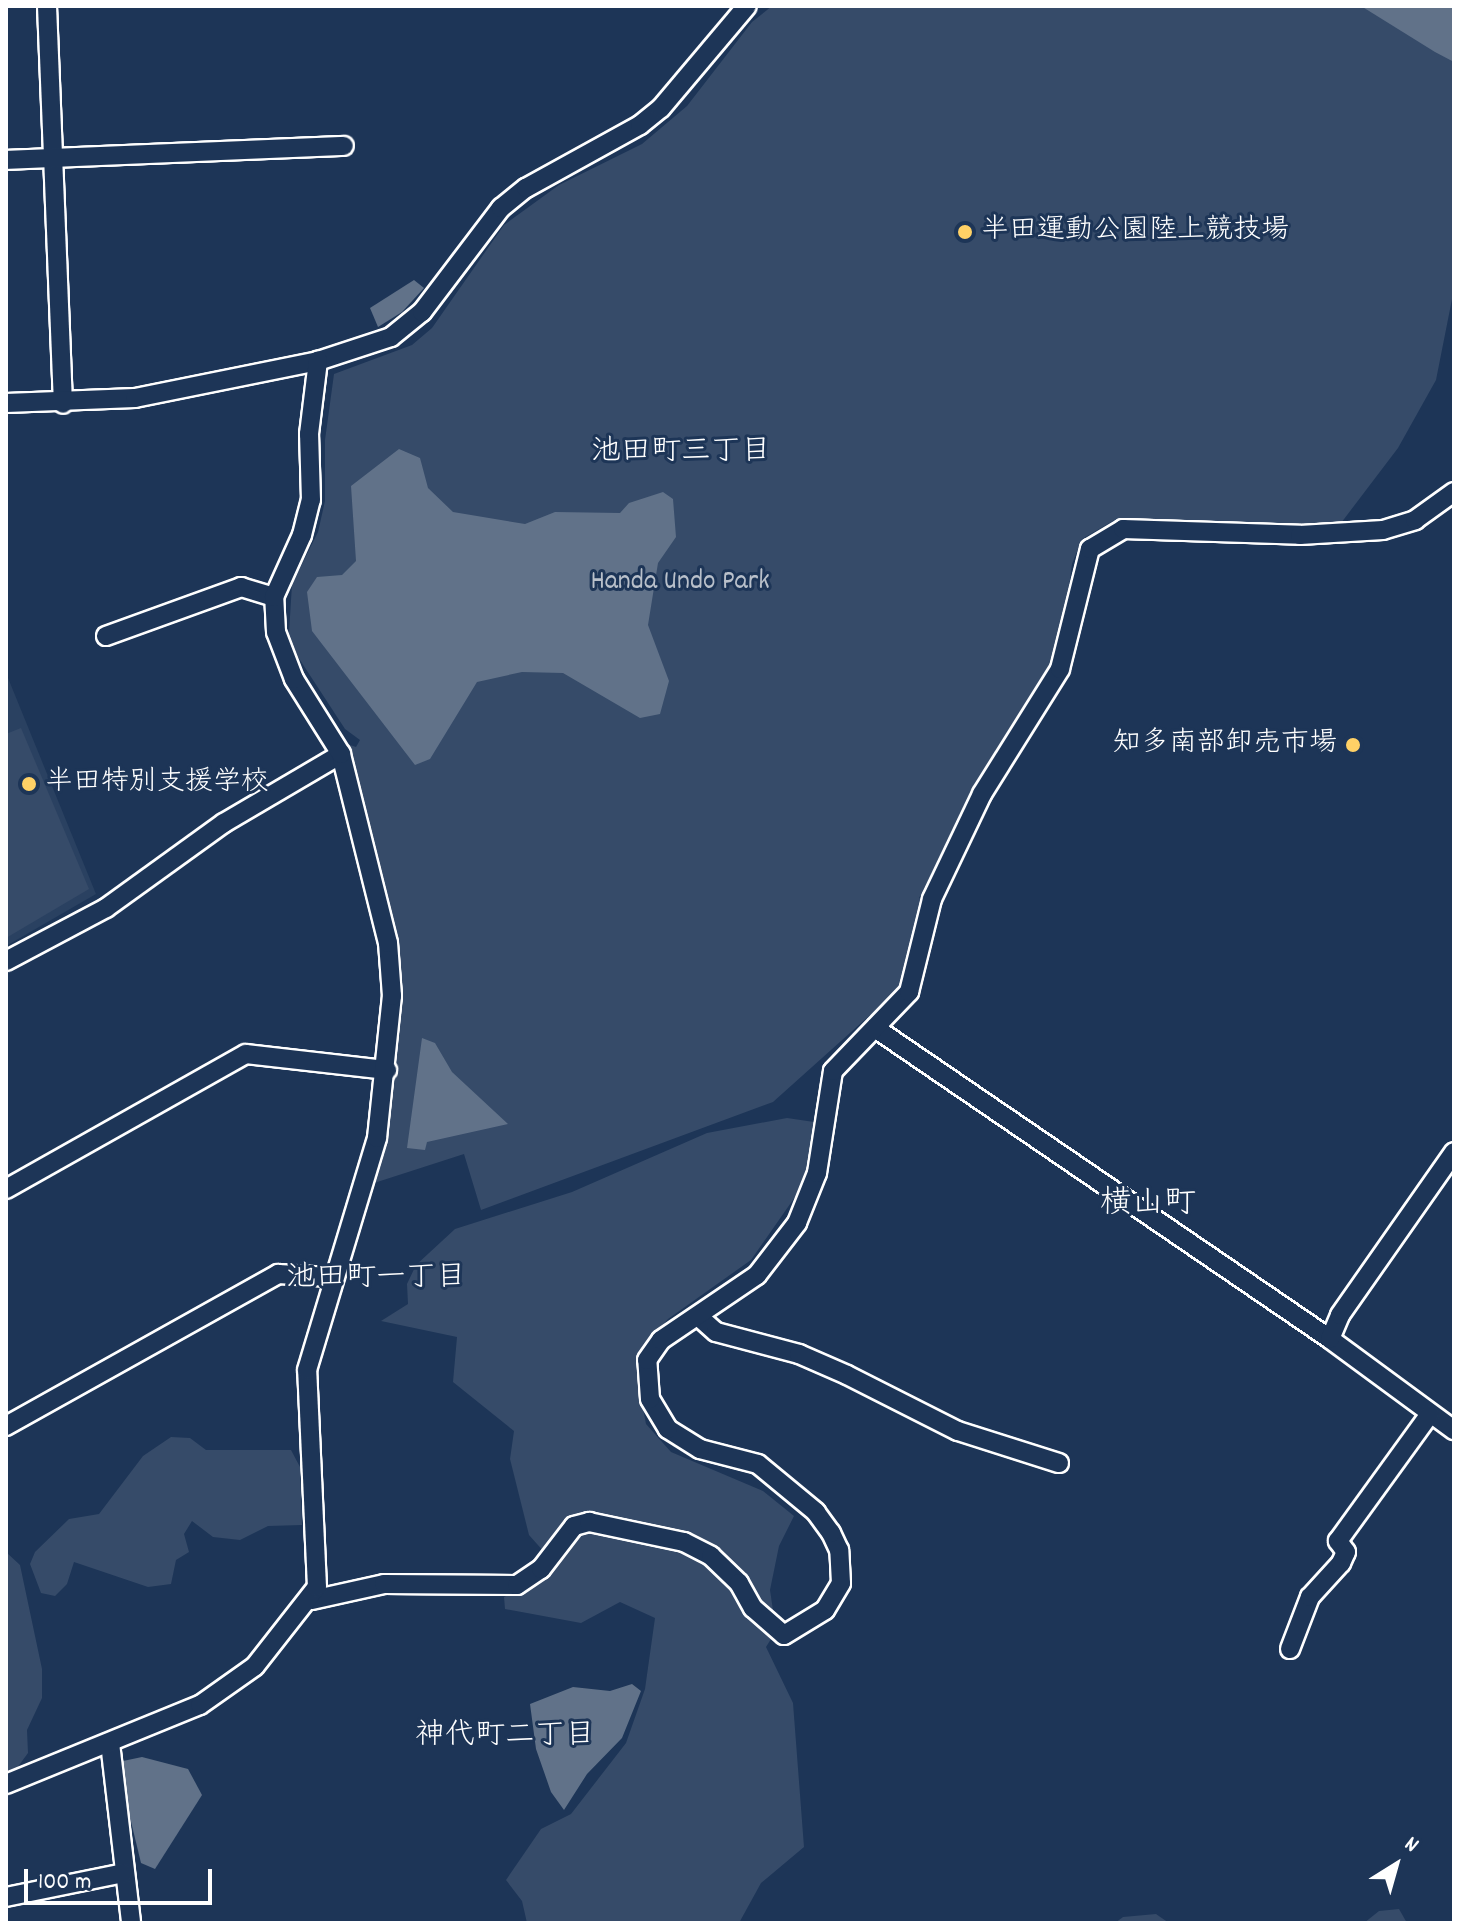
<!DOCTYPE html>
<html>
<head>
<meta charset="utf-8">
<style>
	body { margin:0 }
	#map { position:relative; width:1460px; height:1929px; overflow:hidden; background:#1d3557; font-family:Dekko,"Klee One",sans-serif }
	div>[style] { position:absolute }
	.built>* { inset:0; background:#2a4161 }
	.green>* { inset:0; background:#364b69 }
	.water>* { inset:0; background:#617289 }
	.roads { filter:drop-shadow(2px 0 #fff) drop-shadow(-2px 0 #fff) drop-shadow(0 2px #fff) drop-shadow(0 -2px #fff) }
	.minor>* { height:18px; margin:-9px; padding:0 9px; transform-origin:9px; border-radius:9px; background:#1d3557 }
	.dots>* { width:22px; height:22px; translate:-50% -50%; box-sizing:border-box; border:4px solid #1d3557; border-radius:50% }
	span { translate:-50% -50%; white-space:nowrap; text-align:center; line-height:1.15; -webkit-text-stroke:6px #1d3557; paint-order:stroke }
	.poi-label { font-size:28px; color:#fff }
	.left { translate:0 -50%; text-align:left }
	.right { translate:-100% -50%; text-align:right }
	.park-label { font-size:28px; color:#b9c0ca }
	.neighbourhood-label { font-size:30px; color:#fff }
	.quarter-label { font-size:32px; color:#fff }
	.frame { position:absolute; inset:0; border:8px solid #fff; pointer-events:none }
	.north { position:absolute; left:1356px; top:1825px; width:80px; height:80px; -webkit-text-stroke:6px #1d3557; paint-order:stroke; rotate:37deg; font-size:22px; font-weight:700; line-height:32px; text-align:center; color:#fff }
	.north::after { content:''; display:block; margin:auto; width:28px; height:36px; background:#fff; clip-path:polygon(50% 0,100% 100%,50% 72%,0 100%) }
	.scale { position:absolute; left:24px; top:1869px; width:188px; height:36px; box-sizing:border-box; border:4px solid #fff; border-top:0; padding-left:10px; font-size:24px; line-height:28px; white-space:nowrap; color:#fff; -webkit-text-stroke:6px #1d3557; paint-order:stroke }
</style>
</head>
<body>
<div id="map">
	<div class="built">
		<i style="clip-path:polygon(6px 673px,96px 894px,6px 946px)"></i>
	</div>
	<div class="green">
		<i style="clip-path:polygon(772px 6px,1454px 6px,1454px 289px,1436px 380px,1398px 448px,1338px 527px,1299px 531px,1118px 518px,1082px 539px,1072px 564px,1061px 650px,1044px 684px,991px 758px,919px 898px,927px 903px,905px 989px,878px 1021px,870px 1015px,773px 1102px,481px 1210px,464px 1154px,371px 1184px,392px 1096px,400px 997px,394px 937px,347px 744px,356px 747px,360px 740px,345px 729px,298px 657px,289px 633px,292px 584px,318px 532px,325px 501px,325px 440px,334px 374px,412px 345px,432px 328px,504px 225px,559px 185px,642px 144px,687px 106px,752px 22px)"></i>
		<i style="clip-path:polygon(21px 728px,89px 889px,6px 938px,6px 734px)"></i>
		<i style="clip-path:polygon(787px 1118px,814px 1122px,804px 1184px,751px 1260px,668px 1319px,650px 1340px,637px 1378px,646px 1424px,671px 1452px,763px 1491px,794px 1516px,779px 1546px,770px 1590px,776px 1631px,766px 1647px,793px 1703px,804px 1847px,761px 1883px,739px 1923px,527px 1923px,522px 1901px,506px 1880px,541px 1829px,571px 1814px,626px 1743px,645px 1689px,655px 1618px,620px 1602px,581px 1623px,505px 1609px,504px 1597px,532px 1584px,553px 1562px,529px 1535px,510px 1459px,514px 1431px,453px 1382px,457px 1337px,381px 1321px,408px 1304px,407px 1284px,416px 1265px,455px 1229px,572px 1192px,707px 1133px)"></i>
		<i style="clip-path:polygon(171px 1437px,190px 1438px,206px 1450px,291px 1450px,300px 1467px,302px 1525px,268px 1526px,240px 1540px,213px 1537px,192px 1521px,184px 1534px,189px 1552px,176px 1560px,171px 1584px,148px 1587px,74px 1562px,67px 1584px,55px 1596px,41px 1593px,30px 1564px,35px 1552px,69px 1519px,99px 1514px,143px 1456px)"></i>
		<i style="clip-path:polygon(6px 1552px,20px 1565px,42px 1669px,42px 1698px,27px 1730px,28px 1753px,17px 1768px,6px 1773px)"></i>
		<i style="clip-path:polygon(1399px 1909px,1407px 1923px,1364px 1923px,1379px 1911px)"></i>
		<i style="clip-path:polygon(1156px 1914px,1169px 1923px,1115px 1923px,1123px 1917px)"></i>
	</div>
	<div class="water">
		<i style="clip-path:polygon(1361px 6px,1454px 6px,1454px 62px,1435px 52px)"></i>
		<i style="clip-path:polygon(414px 280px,424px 288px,402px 312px,378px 327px,370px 308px)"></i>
		<i style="clip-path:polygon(399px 449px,420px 458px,428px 488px,453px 512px,525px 524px,555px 512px,620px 513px,629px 503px,663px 492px,673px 499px,676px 537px,658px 563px,648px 625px,669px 681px,660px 714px,640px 718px,563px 673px,522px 672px,477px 682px,430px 759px,415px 765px,312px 631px,307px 592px,317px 577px,342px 575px,356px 561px,351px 486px)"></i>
		<i style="clip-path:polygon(422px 1038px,435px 1043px,452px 1072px,508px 1124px,427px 1142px,425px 1150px,407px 1148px)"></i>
		<i style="clip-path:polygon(632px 1684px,641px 1691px,622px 1738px,587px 1774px,564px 1810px,551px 1792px,536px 1749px,530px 1704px,573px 1687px,610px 1691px)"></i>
		<i style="clip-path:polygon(142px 1757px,188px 1769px,202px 1795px,155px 1869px,141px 1863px,127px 1805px,123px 1761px)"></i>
	</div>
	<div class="roads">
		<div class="minor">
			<i style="left:47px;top:6px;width:398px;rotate:87.7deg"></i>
			<i style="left:6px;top:160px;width:338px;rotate:-2.4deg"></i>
			<i style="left:6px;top:403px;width:129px;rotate:-2.2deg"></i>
			<i style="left:135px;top:398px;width:187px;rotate:-11.4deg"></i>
			<i style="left:318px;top:361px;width:77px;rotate:-18.2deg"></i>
			<i style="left:391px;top:337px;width:40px;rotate:-39deg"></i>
			<i style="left:422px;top:312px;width:131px;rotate:-52.8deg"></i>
			<i style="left:501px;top:208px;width:32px;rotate:-39deg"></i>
			<i style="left:526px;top:188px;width:130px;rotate:-28.9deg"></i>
			<i style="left:640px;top:125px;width:27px;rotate:-39deg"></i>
			<i style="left:661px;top:108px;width:133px;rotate:-49.9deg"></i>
			<i style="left:106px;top:636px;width:144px;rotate:-19.9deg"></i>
			<i style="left:241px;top:587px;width:34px;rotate:17deg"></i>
			<i style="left:6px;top:961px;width:113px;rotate:-27.9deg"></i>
			<i style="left:106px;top:908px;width:145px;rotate:-35.8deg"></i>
			<i style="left:224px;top:823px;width:136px;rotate:-30.5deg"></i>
			<i style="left:875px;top:1028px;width:551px;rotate:34.35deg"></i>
			<i style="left:1330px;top:1339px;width:154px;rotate:36.3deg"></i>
			<i style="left:6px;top:1189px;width:275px;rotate:-29.4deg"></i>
			<i style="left:246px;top:1054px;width:142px;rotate:6.5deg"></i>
			<i style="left:698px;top:1316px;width:24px;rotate:42deg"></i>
			<i style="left:716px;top:1332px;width:86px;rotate:14.8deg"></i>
			<i style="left:799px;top:1354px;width:52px;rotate:23.6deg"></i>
			<i style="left:847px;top:1375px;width:124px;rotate:26.8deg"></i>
			<i style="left:958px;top:1431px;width:106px;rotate:17.6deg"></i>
			<i style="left:1330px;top:1339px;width:26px;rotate:-67deg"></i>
			<i style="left:1340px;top:1315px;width:199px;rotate:-55deg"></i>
			<i style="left:6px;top:1426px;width:312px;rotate:-29.2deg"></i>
			<i style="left:278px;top:1274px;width:53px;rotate:3.2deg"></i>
			<i style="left:312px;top:1600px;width:74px;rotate:-12.5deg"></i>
			<i style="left:384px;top:1584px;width:133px;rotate:0.4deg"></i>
			<i style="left:517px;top:1585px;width:29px;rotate:-34deg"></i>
			<i style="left:541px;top:1569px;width:54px;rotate:-52.5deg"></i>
			<i style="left:574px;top:1526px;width:16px;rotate:-15deg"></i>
			<i style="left:589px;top:1522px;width:97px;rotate:11.9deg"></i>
			<i style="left:684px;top:1542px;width:30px;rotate:27deg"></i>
			<i style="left:711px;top:1556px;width:39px;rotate:44deg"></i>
			<i style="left:739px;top:1583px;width:29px;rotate:61deg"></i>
			<i style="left:753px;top:1608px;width:41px;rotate:41.1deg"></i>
			<i style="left:784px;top:1635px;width:48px;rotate:-31.4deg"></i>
			<i style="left:825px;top:1610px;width:31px;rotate:-59deg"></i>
			<i style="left:841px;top:1583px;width:33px;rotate:-93deg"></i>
			<i style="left:839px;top:1550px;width:19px;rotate:-115deg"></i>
			<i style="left:831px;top:1533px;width:26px;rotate:-126deg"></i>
			<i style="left:816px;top:1512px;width:75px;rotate:-140.4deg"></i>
			<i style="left:758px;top:1464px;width:60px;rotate:-165.5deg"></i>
			<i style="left:700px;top:1449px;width:38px;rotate:-148deg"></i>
			<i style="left:668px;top:1429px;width:35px;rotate:-121deg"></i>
			<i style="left:650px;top:1399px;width:39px;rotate:-94deg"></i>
			<i style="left:647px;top:1360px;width:24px;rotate:-55deg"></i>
			<i style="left:661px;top:1340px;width:116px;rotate:-34.1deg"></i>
			<i style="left:757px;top:1275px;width:66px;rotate:-52.4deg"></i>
			<i style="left:797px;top:1223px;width:54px;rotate:-68.2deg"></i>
			<i style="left:817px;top:1173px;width:103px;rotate:-81.1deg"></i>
			<i style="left:833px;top:1071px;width:110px;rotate:-46.1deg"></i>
			<i style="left:909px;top:992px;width:96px;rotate:-76.1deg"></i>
			<i style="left:932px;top:899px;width:116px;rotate:-64.5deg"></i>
			<i style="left:982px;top:794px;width:147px;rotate:-58deg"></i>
			<i style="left:1060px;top:669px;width:124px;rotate:-76deg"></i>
			<i style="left:1090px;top:549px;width:39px;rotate:-31deg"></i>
			<i style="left:1123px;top:529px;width:177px;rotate:1.9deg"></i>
			<i style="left:1300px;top:535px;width:83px;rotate:-3.4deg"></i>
			<i style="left:1383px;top:530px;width:34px;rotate:-17deg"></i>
			<i style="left:1415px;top:520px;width:48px;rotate:-35.7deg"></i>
			<i style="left:1290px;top:1649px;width:56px;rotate:-69deg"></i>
			<i style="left:1310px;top:1597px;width:46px;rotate:-47.6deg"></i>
			<i style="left:1341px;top:1563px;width:12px;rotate:-66deg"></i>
			<i style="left:1346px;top:1552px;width:14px;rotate:-126deg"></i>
			<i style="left:1338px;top:1541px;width:157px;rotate:-54.1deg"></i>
			<i style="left:110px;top:1743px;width:181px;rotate:83.3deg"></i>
			<i style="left:6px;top:1784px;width:209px;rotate:-22.2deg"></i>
			<i style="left:200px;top:1705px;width:67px;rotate:-35.3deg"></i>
			<i style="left:255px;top:1666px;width:100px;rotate:-51.9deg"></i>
			<i style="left:317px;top:1587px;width:217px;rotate:-92.6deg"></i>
			<i style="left:307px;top:1370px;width:242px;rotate:-73.2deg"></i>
			<i style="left:377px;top:1138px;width:143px;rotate:-84deg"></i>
			<i style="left:392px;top:996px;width:53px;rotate:-94.3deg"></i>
			<i style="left:388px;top:943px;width:195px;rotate:-104deg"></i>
			<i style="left:341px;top:754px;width:89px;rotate:-122.1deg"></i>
			<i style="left:294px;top:679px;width:50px;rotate:-111deg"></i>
			<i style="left:276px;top:632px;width:35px;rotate:-93deg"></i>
			<i style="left:274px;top:597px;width:68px;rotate:-65.7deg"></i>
			<i style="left:302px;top:535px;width:36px;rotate:-76deg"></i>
			<i style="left:311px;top:500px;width:66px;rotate:-91.7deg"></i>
			<i style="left:309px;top:434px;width:74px;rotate:-83deg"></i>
			<i style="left:6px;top:1897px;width:120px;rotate:-11.5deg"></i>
		</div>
	</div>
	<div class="dots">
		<i style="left:965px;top:232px;background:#ffd166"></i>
		<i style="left:1353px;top:745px;background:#ffd166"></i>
		<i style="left:29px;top:784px;background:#ffd166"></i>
	</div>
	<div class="poi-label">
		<span class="left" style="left:981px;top:232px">半田運動公園陸上競技場</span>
		<span class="right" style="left:1337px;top:745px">知多南部卸売市場</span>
		<span class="left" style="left:45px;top:784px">半田特別支援学校</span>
	</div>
	<div class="park-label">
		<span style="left:680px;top:583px">Handa Undo Park</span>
	</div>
	<div class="neighbourhood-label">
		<span style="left:681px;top:454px">池田町三丁目</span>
		<span style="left:376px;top:1280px">池田町一丁目</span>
		<span style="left:505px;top:1738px">神代町二丁目</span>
	</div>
	<div class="quarter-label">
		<span style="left:1148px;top:1205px">横山町</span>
	</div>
	<div class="frame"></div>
	<div class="north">N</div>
	<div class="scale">100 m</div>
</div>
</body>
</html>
